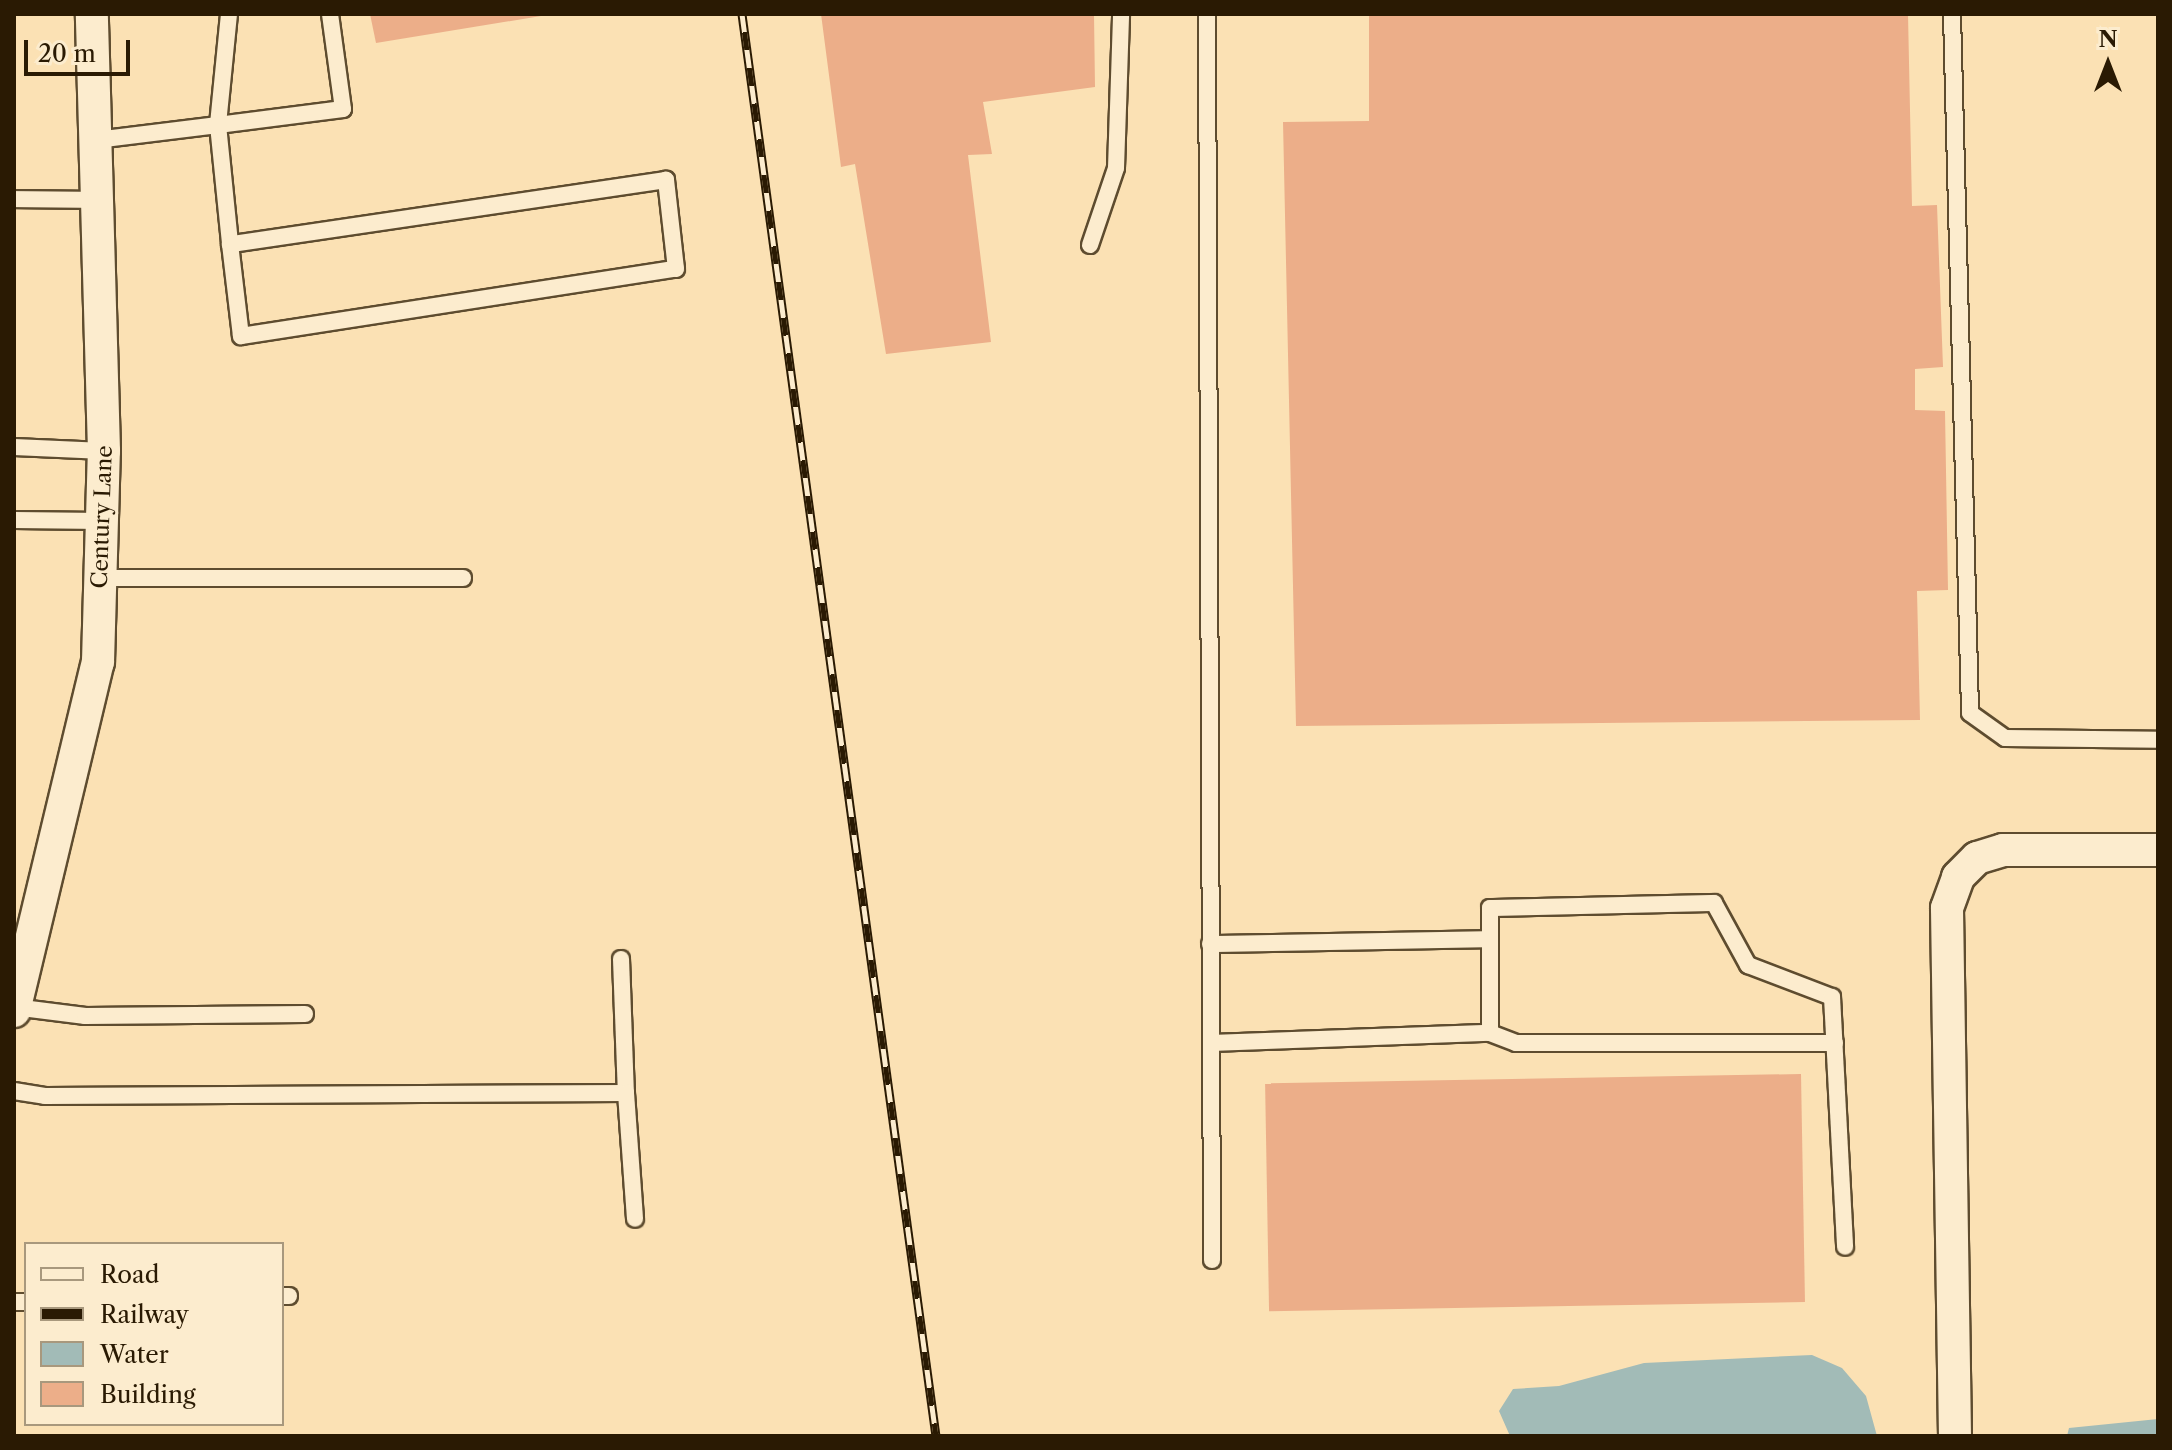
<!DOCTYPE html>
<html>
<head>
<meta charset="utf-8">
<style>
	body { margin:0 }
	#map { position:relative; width:2172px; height:1450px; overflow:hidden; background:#fbe1b4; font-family:"Libre Caslon Text",serif }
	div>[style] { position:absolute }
	.water>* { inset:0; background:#a2bbb7 }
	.building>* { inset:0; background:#ecae89; transform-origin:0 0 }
	.roads { filter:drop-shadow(2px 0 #5e4c2f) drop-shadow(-2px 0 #5e4c2f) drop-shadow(0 2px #5e4c2f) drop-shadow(0 -2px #5e4c2f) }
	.lane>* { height:16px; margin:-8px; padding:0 8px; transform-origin:8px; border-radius:8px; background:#fcecce }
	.street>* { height:32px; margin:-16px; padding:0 16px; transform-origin:16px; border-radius:16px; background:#fcecce }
	.rail>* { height:9px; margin-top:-4.5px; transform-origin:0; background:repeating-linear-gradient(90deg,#fcecce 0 18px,#2a1a03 0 36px); box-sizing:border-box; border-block:2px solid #2a1a03 }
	span { translate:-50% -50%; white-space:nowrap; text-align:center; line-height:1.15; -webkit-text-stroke:6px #fcecce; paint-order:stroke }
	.street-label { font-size:22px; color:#2a1a03 }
	.frame { position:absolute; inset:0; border:16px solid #2a1a03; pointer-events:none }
	.legend { position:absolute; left:24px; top:1242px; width:260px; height:184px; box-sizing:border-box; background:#fcecce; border:2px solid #a8987d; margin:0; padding:10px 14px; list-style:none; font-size:24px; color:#2a1a03 }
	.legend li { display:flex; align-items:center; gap:16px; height:40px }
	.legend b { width:40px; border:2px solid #a8987d }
	.north { position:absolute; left:2068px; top:24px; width:80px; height:80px; -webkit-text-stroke:6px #fcecce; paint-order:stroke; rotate:0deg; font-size:22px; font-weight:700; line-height:32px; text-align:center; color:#2a1a03 }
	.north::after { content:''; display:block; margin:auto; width:28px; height:36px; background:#2a1a03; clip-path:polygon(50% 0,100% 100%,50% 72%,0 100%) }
	.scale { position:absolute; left:24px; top:40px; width:106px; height:36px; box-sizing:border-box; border:4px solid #2a1a03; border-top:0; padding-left:10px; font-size:24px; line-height:28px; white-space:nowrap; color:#2a1a03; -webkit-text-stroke:6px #fcecce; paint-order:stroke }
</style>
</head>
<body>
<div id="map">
	<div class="water">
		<i style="clip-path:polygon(1812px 1355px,1842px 1368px,1866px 1396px,1877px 1436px,1510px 1436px,1499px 1411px,1513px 1389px,1559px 1386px,1644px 1363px)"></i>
		<i style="clip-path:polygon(2158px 1419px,2158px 1436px,2067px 1436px,2069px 1428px)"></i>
	</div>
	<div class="building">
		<i style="clip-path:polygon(370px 14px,541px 14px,541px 16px,376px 43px)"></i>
		<i style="clip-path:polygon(821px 14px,1094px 14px,1095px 87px,983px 102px,992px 154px,968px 155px,991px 342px,886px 354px,855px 164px,841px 167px)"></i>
		<i style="clip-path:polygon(1369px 14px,1908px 14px,1912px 206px,1937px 205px,1943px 367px,1915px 369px,1915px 410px,1945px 411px,1948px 590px,1917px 591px,1920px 720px,1296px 726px,1283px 122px,1369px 121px)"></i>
		<i style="left:1801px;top:1074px;width:228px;height:536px;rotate:89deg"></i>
	</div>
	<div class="roads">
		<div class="lane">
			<i style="left:229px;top:14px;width:112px;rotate:95.7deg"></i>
			<i style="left:218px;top:125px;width:126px;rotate:-7.3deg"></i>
			<i style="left:343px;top:109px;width:96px;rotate:-97.8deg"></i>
			<i style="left:1207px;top:14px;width:1246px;rotate:89.77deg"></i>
			<i style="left:1952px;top:14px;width:699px;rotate:88.52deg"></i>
			<i style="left:1970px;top:713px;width:43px;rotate:35.5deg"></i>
			<i style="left:2005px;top:738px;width:153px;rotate:0.7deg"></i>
			<i style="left:96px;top:140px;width:123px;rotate:-7deg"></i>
			<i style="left:218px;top:125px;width:120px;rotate:84.2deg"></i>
			<i style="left:230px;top:244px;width:93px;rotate:83.2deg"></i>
			<i style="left:241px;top:336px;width:440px;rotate:-8.8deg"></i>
			<i style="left:676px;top:269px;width:90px;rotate:-96.4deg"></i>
			<i style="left:666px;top:180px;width:441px;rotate:171.6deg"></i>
			<i style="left:14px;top:199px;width:83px;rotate:0.7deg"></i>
			<i style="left:1090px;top:245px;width:81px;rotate:-71.3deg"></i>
			<i style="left:1116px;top:168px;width:154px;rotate:-88.1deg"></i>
			<i style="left:14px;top:447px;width:90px;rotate:2.5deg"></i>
			<i style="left:14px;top:520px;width:88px;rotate:0.7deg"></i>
			<i style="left:100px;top:578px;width:363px"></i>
			<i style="left:1210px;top:944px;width:280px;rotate:-1deg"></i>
			<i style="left:621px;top:959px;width:134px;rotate:87.9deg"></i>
			<i style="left:14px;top:1007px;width:72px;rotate:7.2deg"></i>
			<i style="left:85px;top:1016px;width:220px;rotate:-0.5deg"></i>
			<i style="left:1490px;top:1033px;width:28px;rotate:21deg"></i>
			<i style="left:1516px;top:1043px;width:319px"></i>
			<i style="left:1211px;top:1043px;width:279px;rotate:-2.1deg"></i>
			<i style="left:1490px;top:1033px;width:125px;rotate:-90deg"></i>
			<i style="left:1490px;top:908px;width:224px;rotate:-1.3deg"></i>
			<i style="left:1714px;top:903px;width:71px;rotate:61.3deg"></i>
			<i style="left:1748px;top:965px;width:90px;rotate:20.9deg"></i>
			<i style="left:1832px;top:997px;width:250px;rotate:87deg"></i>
			<i style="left:14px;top:1091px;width:31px;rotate:9deg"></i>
			<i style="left:45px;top:1096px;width:581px;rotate:-0.3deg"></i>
			<i style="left:626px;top:1093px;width:126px;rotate:85.9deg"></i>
			<i style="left:282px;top:1296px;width:7px"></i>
			<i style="left:14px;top:1302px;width:12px"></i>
		</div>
		<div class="street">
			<i style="left:14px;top:1011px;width:359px;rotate:-76.5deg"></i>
			<i style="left:98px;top:662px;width:211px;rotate:-88.4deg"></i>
			<i style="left:104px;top:451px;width:437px;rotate:-91.6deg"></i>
			<i style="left:1955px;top:1436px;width:528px;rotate:-90.87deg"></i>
			<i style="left:1947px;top:908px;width:33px;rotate:-70deg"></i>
			<i style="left:1958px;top:877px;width:27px;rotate:-45deg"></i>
			<i style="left:1977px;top:858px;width:27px;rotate:-17deg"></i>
			<i style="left:2003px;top:850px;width:155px"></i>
		</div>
	</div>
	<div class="rail">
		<i style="left:742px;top:14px;width:1435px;rotate:82.23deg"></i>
	</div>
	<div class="street-label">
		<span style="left:102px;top:517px;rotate:-88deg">Century Lane</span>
	</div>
	<div class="frame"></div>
	<ul class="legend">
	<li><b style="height:10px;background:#fcecce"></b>Road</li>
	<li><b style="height:10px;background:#2a1a03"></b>Railway</li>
	<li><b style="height:22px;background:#a2bbb7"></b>Water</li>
	<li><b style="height:22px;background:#ecae89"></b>Building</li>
	</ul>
	<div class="north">N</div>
	<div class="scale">20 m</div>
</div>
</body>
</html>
